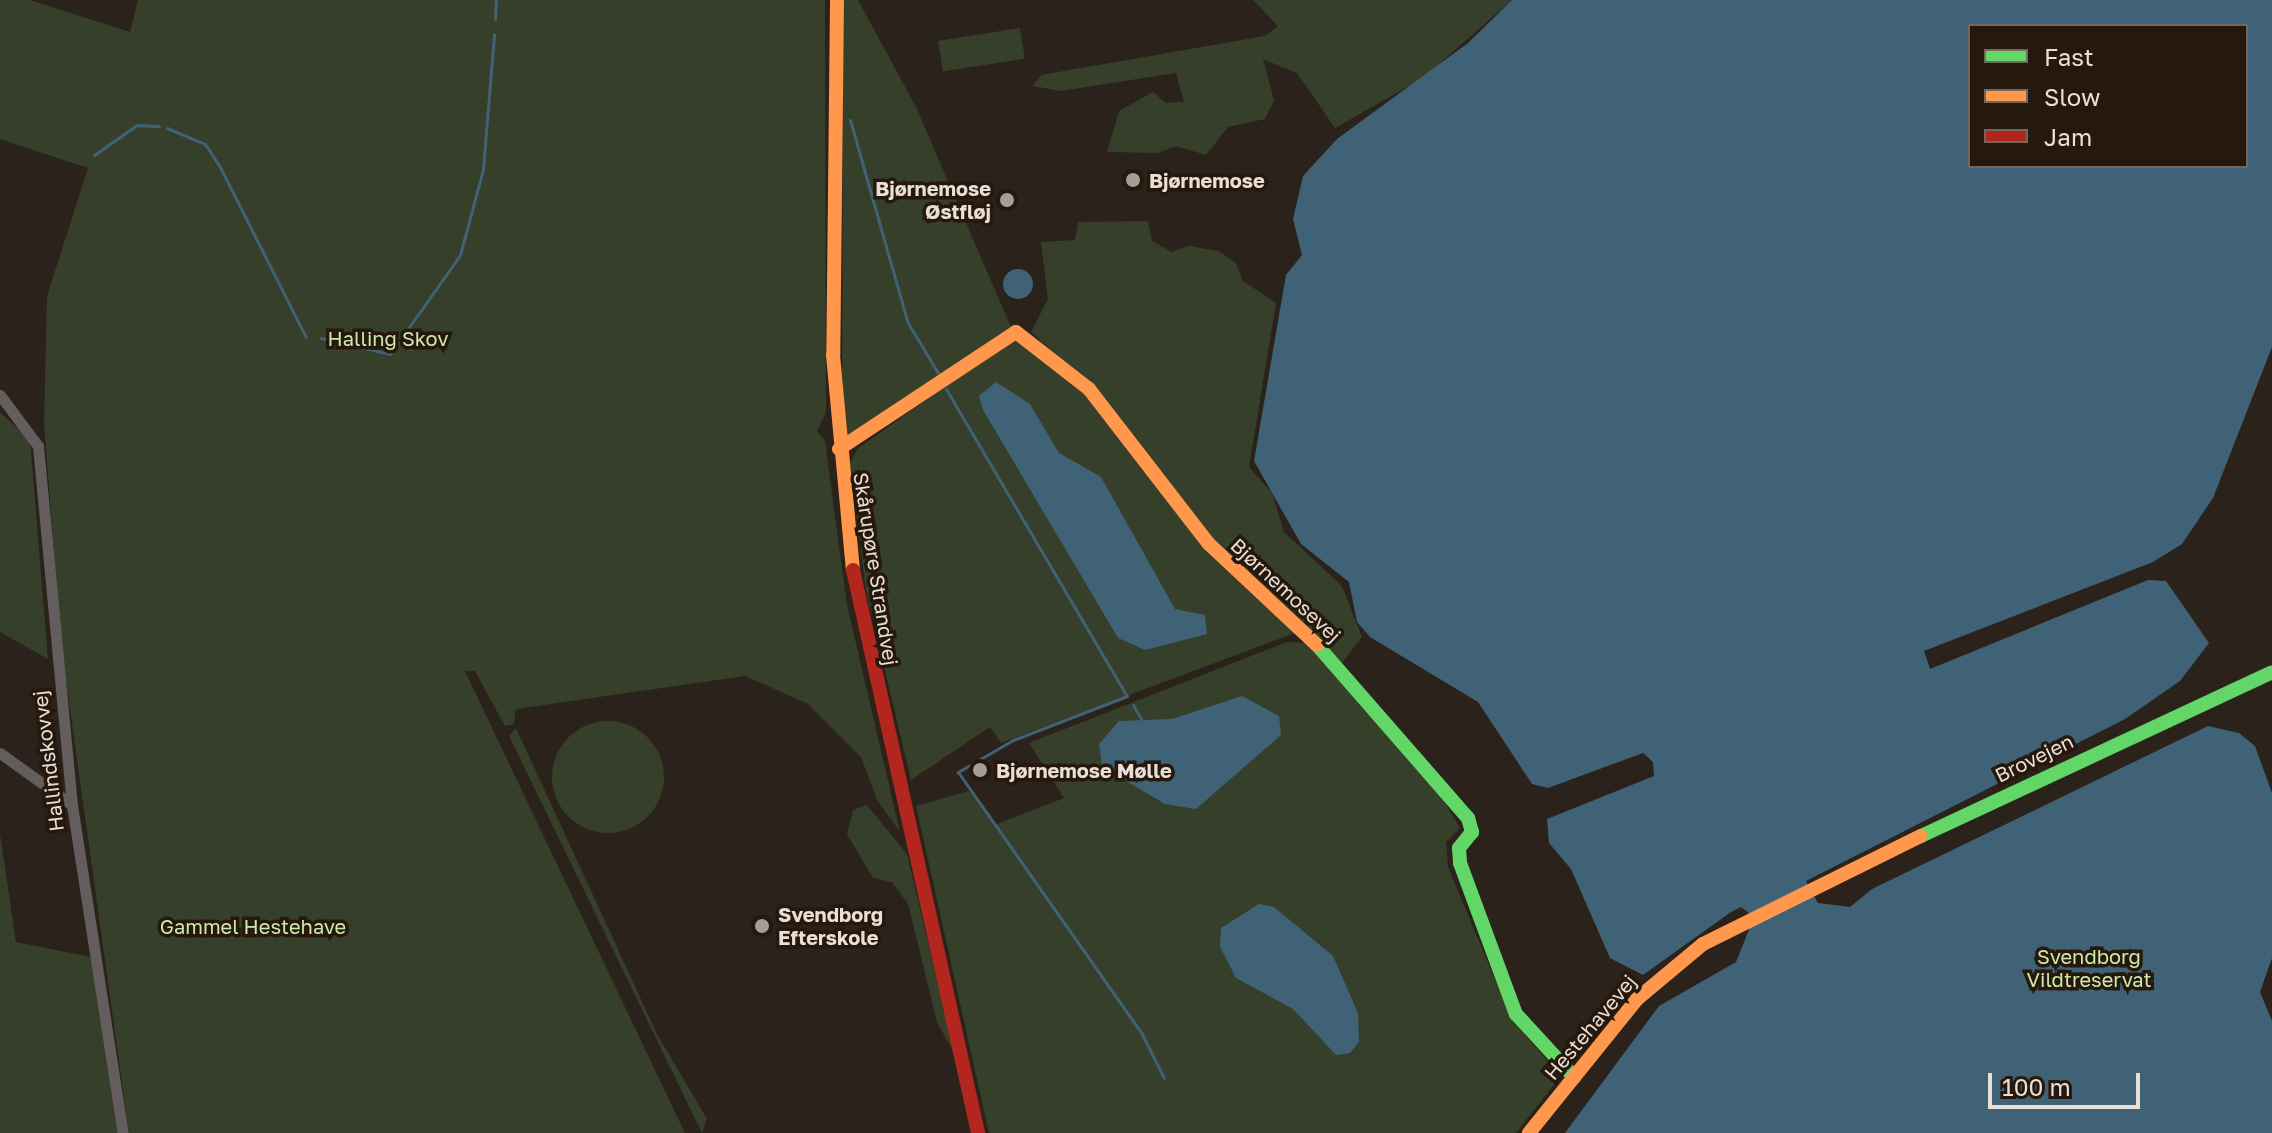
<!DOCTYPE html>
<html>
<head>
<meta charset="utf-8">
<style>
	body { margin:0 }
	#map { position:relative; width:2272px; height:1133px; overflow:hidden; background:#2a221b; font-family:"Golos Text",sans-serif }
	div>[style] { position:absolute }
	.green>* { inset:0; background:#363f29; transform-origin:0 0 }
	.round { border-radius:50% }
	.water>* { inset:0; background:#406276 }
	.stream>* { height:3px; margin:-1.5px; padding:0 1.5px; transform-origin:1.5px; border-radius:1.5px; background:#406276 }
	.street>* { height:11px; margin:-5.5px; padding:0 5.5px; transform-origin:5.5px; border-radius:5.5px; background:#645d5d }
	.fast>* { height:14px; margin:-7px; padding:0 7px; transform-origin:7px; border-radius:7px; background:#63d668 }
	.slow>* { height:14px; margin:-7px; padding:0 7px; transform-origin:7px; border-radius:7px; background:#ff974d }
	.jam>* { height:14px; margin:-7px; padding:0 7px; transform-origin:7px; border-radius:7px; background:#b3261e }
	.dots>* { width:22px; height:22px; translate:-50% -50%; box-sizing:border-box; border:4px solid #26180c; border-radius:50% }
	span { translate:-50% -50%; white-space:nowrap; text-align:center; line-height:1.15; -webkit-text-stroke:7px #26180c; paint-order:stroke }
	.poi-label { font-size:20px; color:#e9dfd7; font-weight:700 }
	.left { translate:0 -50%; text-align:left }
	.right { translate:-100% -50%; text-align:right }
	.park-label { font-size:20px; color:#cceaac }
	.street-label { font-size:20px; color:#e9dfd7 }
	.legend { position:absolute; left:1968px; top:24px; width:280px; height:144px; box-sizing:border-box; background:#26180c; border:2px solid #74685d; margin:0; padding:10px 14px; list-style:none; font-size:24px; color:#e9dfd7 }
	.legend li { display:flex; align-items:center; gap:16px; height:40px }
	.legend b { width:40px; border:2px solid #74685d }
	.scale { position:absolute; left:1988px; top:1073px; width:152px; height:36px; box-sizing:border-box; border:4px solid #e9dfd7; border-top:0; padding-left:10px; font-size:24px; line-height:28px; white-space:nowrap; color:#e9dfd7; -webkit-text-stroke:6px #26180c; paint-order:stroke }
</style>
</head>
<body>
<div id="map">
	<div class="green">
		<i style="clip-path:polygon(0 0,30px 0,130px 32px,138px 0,825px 0,826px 413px,817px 431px,825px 441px,847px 605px,900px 832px,877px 800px,861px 757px,808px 704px,745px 676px,516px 709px,514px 724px,505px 726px,475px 671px,465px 671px,685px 1133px,129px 1133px,61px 644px,44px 423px,47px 296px,88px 168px,0 139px)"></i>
		<i style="clip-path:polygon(843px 0,858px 0,916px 107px,1011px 327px,842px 440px)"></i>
		<i style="clip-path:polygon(1253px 0,1512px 0,1423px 78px,1335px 128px,1297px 73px,1263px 59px,1274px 100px,1265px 119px,1228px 127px,1206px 155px,1176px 146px,1158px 153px,1107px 152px,1119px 111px,1153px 92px,1166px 103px,1184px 102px,1176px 73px,1061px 91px,1033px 86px,1041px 75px,1265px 36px,1278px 26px)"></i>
		<i style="left:1020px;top:28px;width:31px;height:83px;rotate:81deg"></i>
		<i style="clip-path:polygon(1148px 221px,1152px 241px,1172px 252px,1189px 246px,1219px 251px,1236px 263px,1243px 281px,1276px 303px,1249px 467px,1272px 493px,1284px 532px,1342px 586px,1362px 637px,1342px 663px,1212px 541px,1092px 387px,1031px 332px,1048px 299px,1041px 242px,1075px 240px,1078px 222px)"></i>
		<i style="clip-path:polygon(1016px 337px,1086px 393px,1295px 633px,1001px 743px,990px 727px,911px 780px,866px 591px,850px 463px,858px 448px)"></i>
		<i style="clip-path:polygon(0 412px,30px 440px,48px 659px,0 632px)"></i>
		<i style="clip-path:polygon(1287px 642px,1308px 643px,1345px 679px,1360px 705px,1435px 786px,1460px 828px,1446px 842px,1448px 867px,1512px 1020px,1561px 1076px,1516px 1133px,989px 1133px,916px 806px,972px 790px,994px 825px,1064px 798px,1029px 743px)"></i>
		<i class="round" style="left:552px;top:721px;width:112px;height:112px"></i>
		<i style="clip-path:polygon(516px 728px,657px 1034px,707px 1119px,702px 1133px,509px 736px)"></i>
		<i style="clip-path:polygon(867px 805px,907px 854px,955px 1055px,937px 1022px,908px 904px,892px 882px,873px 878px,847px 834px,853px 810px)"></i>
		<i style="clip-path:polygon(0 834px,16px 942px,91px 957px,118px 1133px,0 1133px)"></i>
	</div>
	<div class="water">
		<i style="clip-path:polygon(evenodd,1512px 0,2272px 0,2272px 347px,2213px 498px,2182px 544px,2153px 562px,1924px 651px,1930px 669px,2148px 580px,2166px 581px,2209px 643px,2180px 681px,2125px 719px,1806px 881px,1818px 903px,1850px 907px,1872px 889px,2208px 726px,2239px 733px,2255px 746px,2272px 793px,2272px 958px,2260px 992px,2272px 1021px,2272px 1133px,1565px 1133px,1659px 1006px,1736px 962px,1754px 917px,1741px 907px,1731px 912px,1643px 975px,1610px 958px,1571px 869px,1549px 843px,1547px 819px,1654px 776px,1653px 762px,1643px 753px,1548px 788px,1532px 784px,1478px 702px,1370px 637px,1357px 622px,1349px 582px,1301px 544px,1254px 461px,1286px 275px,1302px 255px,1293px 219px,1303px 176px,1337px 139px,1468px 43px,1512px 0,1970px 26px,2246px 26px,2246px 166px,1970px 166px,1970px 26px)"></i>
		<i class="round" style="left:1003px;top:269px;width:30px;height:30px"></i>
		<i style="clip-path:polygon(996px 382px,1030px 404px,1059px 453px,1101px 477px,1175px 609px,1205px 615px,1207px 634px,1145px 650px,1118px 638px,983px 410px,979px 396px)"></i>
		<i style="clip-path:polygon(1242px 696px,1279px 716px,1281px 735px,1196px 809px,1165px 804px,1102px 767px,1099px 744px,1119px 721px,1172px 719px)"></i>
		<i style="clip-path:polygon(1259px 904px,1274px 907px,1333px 956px,1358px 1013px,1359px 1042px,1350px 1053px,1336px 1055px,1293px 1009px,1236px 978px,1220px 947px,1221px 928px)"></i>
	</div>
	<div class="stream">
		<i style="left:495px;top:19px;width:19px;rotate:-87deg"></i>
		<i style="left:850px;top:120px;width:211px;rotate:74.1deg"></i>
		<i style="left:908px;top:323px;width:58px;rotate:59deg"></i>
		<i style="left:167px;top:128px;width:41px;rotate:22.8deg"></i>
		<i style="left:205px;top:144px;width:30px;rotate:57deg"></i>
		<i style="left:221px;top:169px;width:188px;rotate:63.2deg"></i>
		<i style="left:94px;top:155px;width:52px;rotate:-34.9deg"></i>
		<i style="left:137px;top:125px;width:22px;rotate:3deg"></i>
		<i style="left:321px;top:338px;width:71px;rotate:13.1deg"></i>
		<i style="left:390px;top:354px;width:121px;rotate:-54.7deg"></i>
		<i style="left:460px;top:255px;width:89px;rotate:-75deg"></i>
		<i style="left:483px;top:169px;width:135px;rotate:-85.3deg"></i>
		<i style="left:946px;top:389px;width:356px;rotate:59.5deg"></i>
		<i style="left:1127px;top:696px;width:122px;rotate:158.9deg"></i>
		<i style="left:1013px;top:740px;width:64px;rotate:149.8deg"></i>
		<i style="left:958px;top:772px;width:320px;rotate:54.9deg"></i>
		<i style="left:1142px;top:1034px;width:49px;rotate:63.4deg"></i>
		<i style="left:1133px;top:705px;width:16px;rotate:60deg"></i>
	</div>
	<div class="street">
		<i style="left:0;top:395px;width:64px;rotate:53.3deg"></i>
		<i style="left:38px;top:446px;width:361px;rotate:84.6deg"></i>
		<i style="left:72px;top:805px;width:332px;rotate:81.2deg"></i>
		<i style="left:0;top:753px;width:89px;rotate:35.8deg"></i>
	</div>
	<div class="fast">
		<i style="left:1317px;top:645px;width:230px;rotate:48.9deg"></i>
		<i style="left:1468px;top:818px;width:15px;rotate:74deg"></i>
		<i style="left:1472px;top:832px;width:21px;rotate:129deg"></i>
		<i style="left:1459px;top:848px;width:15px;rotate:86deg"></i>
		<i style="left:1460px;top:863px;width:161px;rotate:69.7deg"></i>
		<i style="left:1516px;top:1014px;width:86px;rotate:47.4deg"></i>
		<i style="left:1921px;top:836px;width:387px;rotate:-25deg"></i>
	</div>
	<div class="slow">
		<i style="left:837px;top:0;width:355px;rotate:90.6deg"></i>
		<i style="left:833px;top:355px;width:216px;rotate:84.7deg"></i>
		<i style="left:839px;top:449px;width:212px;rotate:-33.5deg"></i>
		<i style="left:1016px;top:332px;width:93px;rotate:38deg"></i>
		<i style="left:1089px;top:389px;width:196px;rotate:52.3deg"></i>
		<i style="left:1209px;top:544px;width:148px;rotate:43.1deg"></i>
		<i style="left:1529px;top:1133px;width:172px;rotate:-51.1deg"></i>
		<i style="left:1637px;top:999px;width:86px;rotate:-39.8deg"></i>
		<i style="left:1703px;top:944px;width:243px;rotate:-26.4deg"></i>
	</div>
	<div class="jam">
		<i style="left:853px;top:570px;width:577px;rotate:77.48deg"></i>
	</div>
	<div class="dots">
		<i style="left:1133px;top:180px;background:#a69d95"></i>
		<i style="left:1007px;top:200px;background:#a69d95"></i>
		<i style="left:980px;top:770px;background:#a69d95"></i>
		<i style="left:762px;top:926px;background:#a69d95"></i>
	</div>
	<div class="poi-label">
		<span class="left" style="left:1149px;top:180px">Bjørnemose</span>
		<span class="right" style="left:991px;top:200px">Bjørnemose<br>Østfløj</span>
		<span class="left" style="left:996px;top:770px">Bjørnemose Mølle</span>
		<span class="left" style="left:778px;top:926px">Svendborg<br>Efterskole</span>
	</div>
	<div class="park-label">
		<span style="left:388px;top:338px">Halling Skov</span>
		<span style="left:253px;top:926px">Gammel Hestehave</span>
		<span style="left:2089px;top:968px">Svendborg<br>Vildtreservat</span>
	</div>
	<div class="street-label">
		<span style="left:876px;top:569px;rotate:81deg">Skårupøre Strandvej</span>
		<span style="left:1286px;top:590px;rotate:43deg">Bjørnemosevej</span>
		<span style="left:2034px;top:758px;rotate:-26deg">Brovejen</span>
		<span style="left:48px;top:761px;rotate:-97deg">Hallindskovvej</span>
		<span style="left:1590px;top:1027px;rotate:-50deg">Hestehavevej</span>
	</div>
	<ul class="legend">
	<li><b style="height:10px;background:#63d668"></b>Fast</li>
	<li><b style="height:10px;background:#ff974d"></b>Slow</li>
	<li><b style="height:10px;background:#b3261e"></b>Jam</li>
	</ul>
	<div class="scale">100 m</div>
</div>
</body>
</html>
